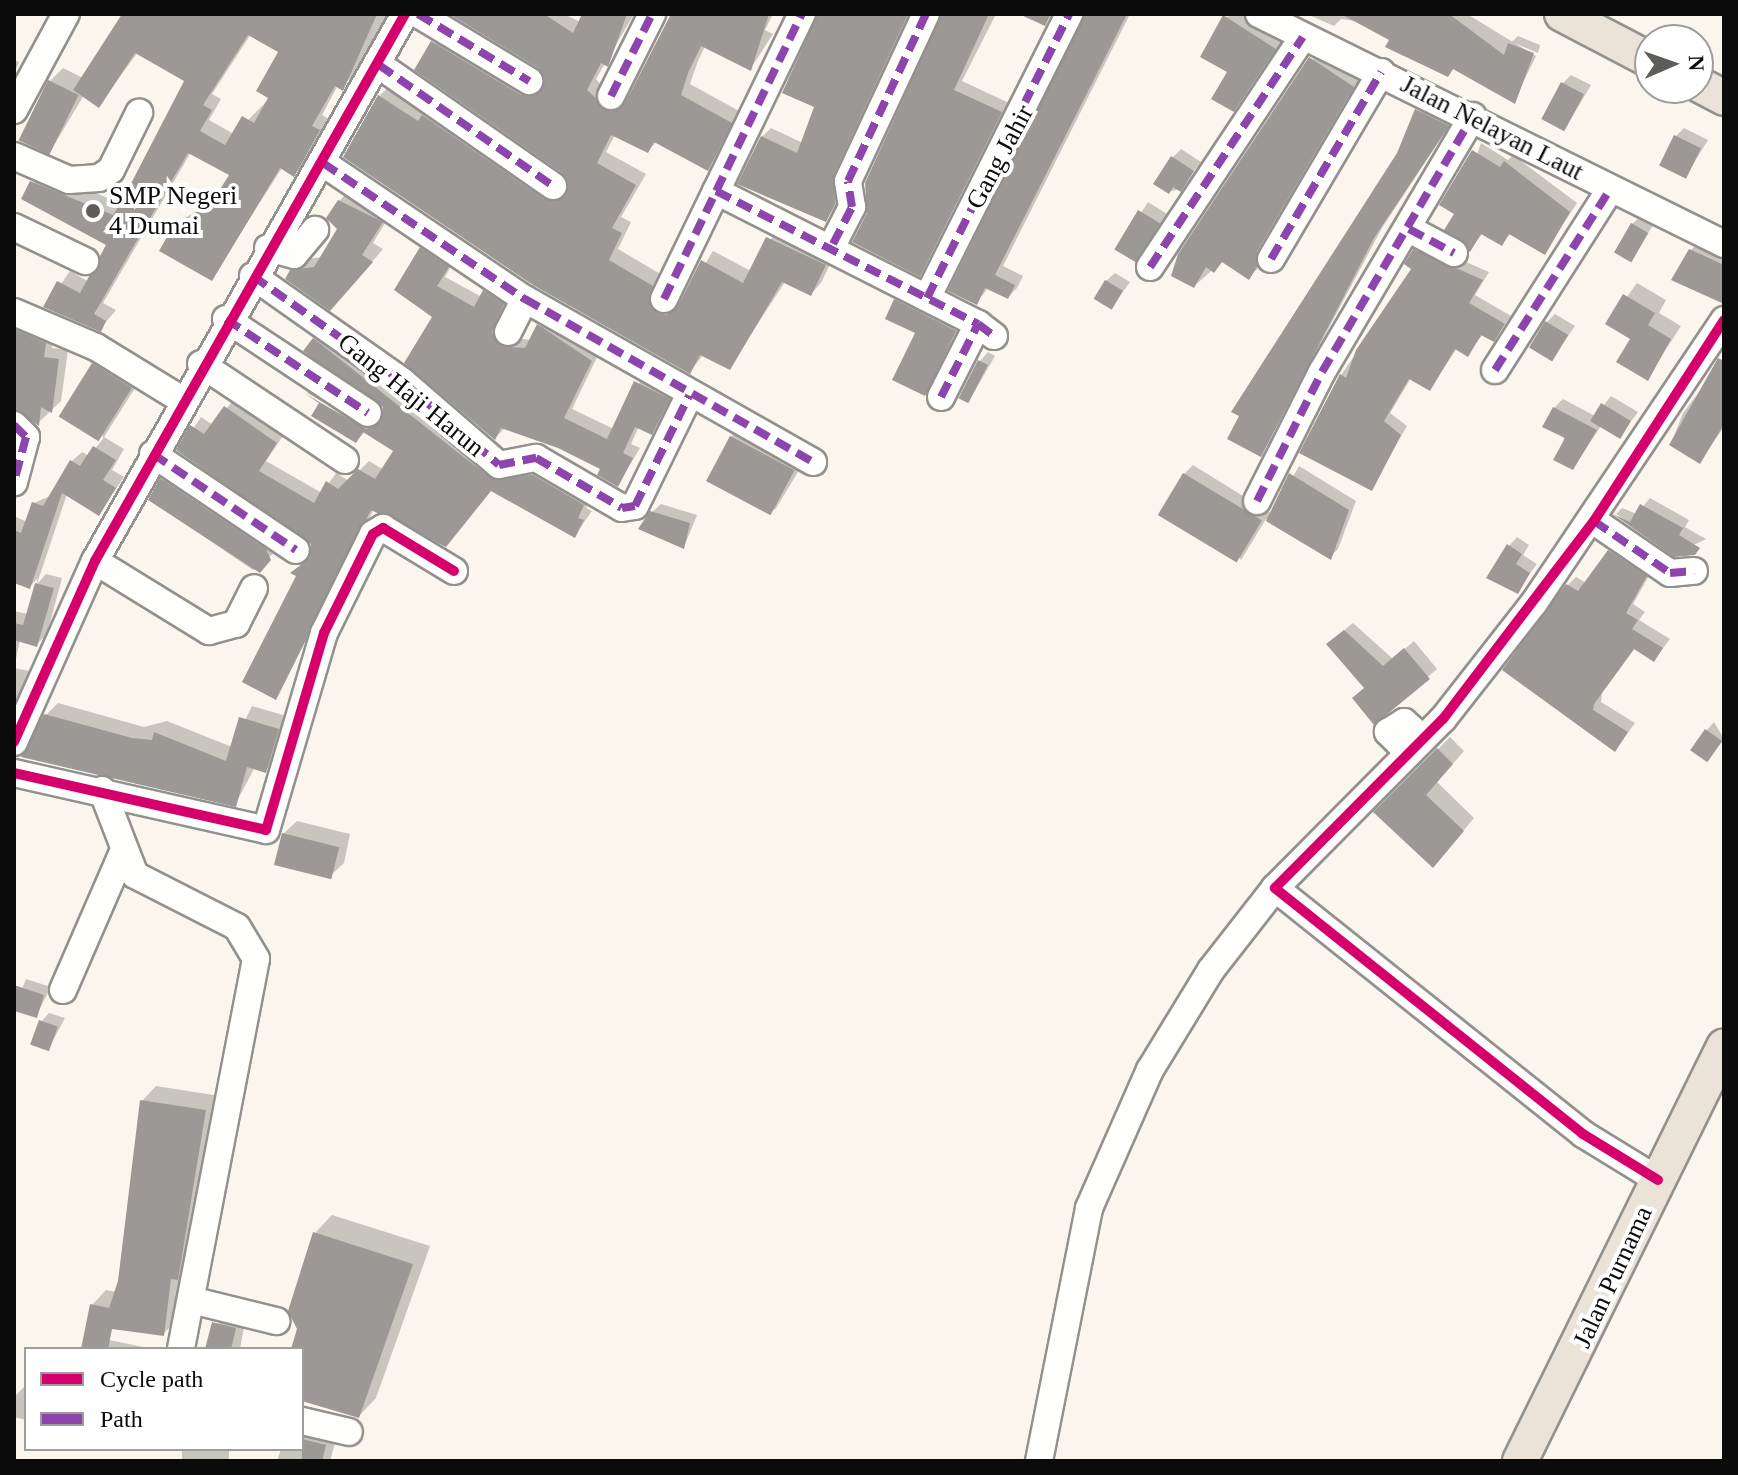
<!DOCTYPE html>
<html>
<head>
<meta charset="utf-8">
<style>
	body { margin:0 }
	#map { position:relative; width:1738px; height:1475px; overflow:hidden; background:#faf6ee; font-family:"Times New Roman",serif }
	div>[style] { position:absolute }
	.shadow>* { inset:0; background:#0003; transform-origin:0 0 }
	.building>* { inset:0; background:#9c9895; transform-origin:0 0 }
	.roads { filter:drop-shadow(2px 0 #93918d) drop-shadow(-2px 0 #93918d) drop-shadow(0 2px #93918d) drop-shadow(0 -2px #93918d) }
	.minor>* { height:26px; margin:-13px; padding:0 13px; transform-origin:13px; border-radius:13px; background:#fefefc }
	.major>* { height:34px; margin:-17px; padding:0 17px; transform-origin:17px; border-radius:17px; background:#ebe2d8 }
	.quiet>* { height:8px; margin-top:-4px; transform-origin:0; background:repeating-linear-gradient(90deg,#8e44ad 0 16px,transparent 0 24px) }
	.cycleway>* { height:10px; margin:-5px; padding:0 5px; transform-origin:5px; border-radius:5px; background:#d6006c }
	.dots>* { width:22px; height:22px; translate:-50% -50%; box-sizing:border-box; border:4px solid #fff; border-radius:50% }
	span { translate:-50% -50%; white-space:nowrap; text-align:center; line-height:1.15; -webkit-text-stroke:8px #fff; paint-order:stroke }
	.street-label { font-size:26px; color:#0b0b0b }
	.poi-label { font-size:26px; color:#0b0b0b }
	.left { translate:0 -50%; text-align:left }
	.frame { position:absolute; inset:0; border:16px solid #0b0b0b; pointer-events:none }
	.legend { position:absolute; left:24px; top:1347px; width:280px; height:104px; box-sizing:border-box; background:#fff; border:2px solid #9d9d9d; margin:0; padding:10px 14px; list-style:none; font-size:24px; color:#0b0b0b }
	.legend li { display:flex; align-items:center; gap:16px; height:40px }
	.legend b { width:40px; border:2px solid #9d9d9d }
	.north { position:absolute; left:1634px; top:24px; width:80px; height:80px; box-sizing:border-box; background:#fff; border:2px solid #9d9d9d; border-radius:50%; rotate:88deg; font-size:22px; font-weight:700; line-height:32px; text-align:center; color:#0b0b0b }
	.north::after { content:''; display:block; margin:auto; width:28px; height:36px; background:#5f5d5a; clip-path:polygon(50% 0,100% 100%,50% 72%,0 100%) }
</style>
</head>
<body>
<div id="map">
	<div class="shadow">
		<i style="clip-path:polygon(evenodd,123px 14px,388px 14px,353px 78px,338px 85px,322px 115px,329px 119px,305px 164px,294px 174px,282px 168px,211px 279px,178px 222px,216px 200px,232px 175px,191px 152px,103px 303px,116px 310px,100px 329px,46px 306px,70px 271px,89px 282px,109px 244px,23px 198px,43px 171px,122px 204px,186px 80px,138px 52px,99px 105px,84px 95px,50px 152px,50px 81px,63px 68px,83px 78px,123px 14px,251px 34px,280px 52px,271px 97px,234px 134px,209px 120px,221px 99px,212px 94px,251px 34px)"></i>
		<i style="clip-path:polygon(451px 14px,564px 14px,580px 22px,584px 14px,634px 14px,596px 79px,614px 100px,632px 95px,673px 14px,773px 14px,765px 30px,773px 34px,751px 68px,705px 46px,698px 61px,690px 84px,741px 112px,708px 169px,657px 141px,648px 151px,615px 135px,606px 152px,646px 174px,621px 217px,631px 222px,618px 249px,662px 275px,669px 304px,684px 299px,713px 251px,751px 271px,778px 228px,835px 254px,821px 283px,811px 294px,785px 282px,729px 368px,703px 355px,690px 372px,379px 96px,390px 86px,556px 190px,569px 191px,564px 172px,416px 69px,444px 31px,545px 85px,539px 66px)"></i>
		<i style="clip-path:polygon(819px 14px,912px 14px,842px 164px,844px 194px,826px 220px,762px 137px,771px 128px,803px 143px,817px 106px)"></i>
		<i style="clip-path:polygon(940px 14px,996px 14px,962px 81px,1009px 103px,919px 274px,869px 214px)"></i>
		<i style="clip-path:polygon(1084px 14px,1130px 14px,1003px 266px,1023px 276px,1017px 288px,1008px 297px,989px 287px,976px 303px)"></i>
		<i style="clip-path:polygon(1242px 14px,1283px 40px,1233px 110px,1225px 17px)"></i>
		<i style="clip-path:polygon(1307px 14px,1467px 14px,1536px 56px,1514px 101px,1454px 68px,1448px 75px,1361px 22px,1341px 19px,1334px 26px)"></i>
		<i style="clip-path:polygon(1518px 36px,1540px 45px,1538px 53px,1512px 42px)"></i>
		<i style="clip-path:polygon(1320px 49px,1362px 77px,1266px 240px,1258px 268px,1249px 277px,1224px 260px,1194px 286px,1174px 275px)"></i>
		<i style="clip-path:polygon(14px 60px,19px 62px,14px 74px)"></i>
		<i style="clip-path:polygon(1571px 75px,1591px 85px,1565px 129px,1563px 83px)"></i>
		<i style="clip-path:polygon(1424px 102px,1455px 117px,1382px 228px,1261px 455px)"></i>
		<i style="clip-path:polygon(1684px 128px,1708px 140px,1686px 176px,1676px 136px)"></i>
		<i style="clip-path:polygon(1481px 143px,1508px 160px,1513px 155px,1577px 203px,1544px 253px,1511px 233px,1502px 244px,1483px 233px,1470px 249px,1456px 214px)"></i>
		<i style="clip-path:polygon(1181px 149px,1201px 162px,1180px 189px,1168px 192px,1173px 157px)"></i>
		<i style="clip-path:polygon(351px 189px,393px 210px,373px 243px,383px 249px,342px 297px,292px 272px,304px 259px,323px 257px,340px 229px,339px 201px)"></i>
		<i style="left:1148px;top:202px;width:22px;height:55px;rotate:32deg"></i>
		<i style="clip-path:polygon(1641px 216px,1654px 224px,1630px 260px,1632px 224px)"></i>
		<i style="clip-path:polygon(430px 239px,456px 257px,445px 277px,482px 297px,494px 282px,512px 295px,509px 337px,531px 340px,547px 316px,600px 351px,572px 409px,614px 429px,645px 373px,677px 390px,652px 432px,639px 426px,631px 444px,640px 448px,618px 485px,603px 468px,559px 446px,505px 428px,495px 438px,435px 312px,421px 248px)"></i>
		<i style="clip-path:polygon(1699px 242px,1724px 254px,1724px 292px,1691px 250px)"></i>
		<i style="clip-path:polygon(1422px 243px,1489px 272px,1475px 295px,1511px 316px,1493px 340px,1483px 334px,1468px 354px,1457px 348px,1430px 389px,1411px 378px,1390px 413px,1407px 426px,1371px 489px,1341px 375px,1414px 269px)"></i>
		<i style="clip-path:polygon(1115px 273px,1130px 282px,1112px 307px,1106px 281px)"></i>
		<i style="clip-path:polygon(1637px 283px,1666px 300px,1659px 313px,1681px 326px,1647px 379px,1632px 338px,1608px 323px)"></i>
		<i style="clip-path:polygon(908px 288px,968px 318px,925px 394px,918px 332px,896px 300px)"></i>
		<i style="clip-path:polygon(1555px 314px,1575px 326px,1552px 359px,1547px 322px)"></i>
		<i style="clip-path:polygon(14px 315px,54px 333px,52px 348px,68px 350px,61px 401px,38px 423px,14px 409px)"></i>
		<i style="clip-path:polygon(323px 330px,499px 469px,543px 466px,592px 495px,586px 508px,592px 511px,575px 535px,492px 489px,445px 545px,374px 509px,275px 698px,244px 681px,313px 543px,179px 450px,201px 417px,213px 425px,235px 398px,285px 433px,266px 461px,322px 493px,336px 473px,349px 481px,369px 461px,384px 470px,396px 450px,366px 431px,356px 441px,314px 415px,321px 404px,376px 432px,307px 393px,315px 385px,383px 418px,384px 404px,306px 350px)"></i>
		<i style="clip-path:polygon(106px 351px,144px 374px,104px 437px,124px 449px,112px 470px,124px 477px,99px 513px,67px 494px,37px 584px,46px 574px,62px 578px,47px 634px,37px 644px,20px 640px,14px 668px,30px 671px,14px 711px,14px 611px,28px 614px,38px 578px,29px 587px,14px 581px,14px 516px,27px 522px,34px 503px,50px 496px,72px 461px,82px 452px,89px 456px,103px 439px,94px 364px)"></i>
		<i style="clip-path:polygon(988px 352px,995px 356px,969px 401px,980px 361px)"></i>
		<i style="clip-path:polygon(1724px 359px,1724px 427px,1700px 461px,1671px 444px,1683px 413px)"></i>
		<i style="clip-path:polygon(1611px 396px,1638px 412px,1619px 437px,1601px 426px,1573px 468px,1554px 408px,1563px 399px,1595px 416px)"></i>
		<i style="clip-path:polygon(744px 424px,807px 457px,775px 510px,731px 437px)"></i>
		<i style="clip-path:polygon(1193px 465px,1272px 514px,1299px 466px,1356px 501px,1338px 549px,1330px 557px,1266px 519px,1241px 560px,1184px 474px)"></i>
		<i style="clip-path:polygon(172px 469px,280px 548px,253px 570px,150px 500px)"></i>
		<i style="clip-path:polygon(1650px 498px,1689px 520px,1685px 527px,1706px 539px,1675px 554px,1616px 514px,1622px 508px,1637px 514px)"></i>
		<i style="clip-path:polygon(661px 504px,697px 515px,684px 547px,652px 512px)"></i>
		<i style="clip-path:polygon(1517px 537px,1529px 545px,1523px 555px,1537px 564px,1517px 591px,1509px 546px)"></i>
		<i style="clip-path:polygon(1617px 543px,1654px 567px,1633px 604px,1645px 612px,1639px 620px,1670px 639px,1654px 660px,1635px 648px,1602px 693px,1601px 702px,1635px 723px,1615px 750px,1505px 670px,1568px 585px,1576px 577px,1586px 583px)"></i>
		<i style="clip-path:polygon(1353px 623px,1393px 659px,1414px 641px,1437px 669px,1374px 722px,1366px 688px,1337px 636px)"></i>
		<i style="clip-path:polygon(58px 703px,144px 727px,167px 721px,232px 747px,252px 706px,290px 717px,277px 759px,266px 770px,255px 767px,235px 805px,46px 715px)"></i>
		<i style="clip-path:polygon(1714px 722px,1724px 739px,1707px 759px,1706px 731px)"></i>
		<i style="clip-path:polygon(1450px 737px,1464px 751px,1437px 782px,1474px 818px,1444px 854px,1376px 812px)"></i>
		<i style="clip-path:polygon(297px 821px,350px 834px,344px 863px,330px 876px,283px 834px)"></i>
		<i style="clip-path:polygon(26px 979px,51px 987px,36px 1016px,14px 1009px)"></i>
		<i style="clip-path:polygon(49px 1013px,65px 1018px,49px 1048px,41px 1022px)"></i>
		<i style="clip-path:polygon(156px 1086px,220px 1096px,178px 1319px,163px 1334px,92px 1305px,106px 1290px,116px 1292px,120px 1282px,142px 1101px)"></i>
		<i style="clip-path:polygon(332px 1215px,430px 1246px,376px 1398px,359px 1416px,302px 1399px,302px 1349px,293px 1349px,315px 1233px)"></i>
		<i style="clip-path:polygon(225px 1311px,246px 1316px,240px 1349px,207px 1349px)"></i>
		<i style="clip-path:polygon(95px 1337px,153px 1349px,83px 1349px)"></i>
		<i style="clip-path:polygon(26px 1385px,26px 1420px,14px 1417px,15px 1396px)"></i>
		<i style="clip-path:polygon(302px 1422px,338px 1432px,330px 1461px,277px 1461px,281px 1449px,302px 1449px)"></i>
		<i style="left:182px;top:1449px;width:47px;height:12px"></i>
	</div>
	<div class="building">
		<i style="clip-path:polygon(evenodd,122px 14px,377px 14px,343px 91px,335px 86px,312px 126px,320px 130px,294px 177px,280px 168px,212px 281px,159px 251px,176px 221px,188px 228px,199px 208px,206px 212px,229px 175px,188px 153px,94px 314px,106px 321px,101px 332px,43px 307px,57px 281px,80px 293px,106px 245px,21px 199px,30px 181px,113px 215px,123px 199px,184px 81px,135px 53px,99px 108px,73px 90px,122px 14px,248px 35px,278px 52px,256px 91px,268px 98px,254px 123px,242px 116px,225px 145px,200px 131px,212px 110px,203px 105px,248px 35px)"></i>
		<i style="clip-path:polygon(449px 14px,544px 14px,573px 33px,582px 14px,627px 14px,608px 67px,601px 63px,587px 90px,611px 112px,625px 103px,671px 14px,769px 14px,751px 71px,701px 46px,688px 73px,681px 95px,732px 123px,708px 171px,654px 142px,648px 153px,611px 135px,597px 163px,636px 185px,612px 228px,622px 233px,609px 260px,653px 286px,650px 307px,666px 315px,678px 306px,701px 260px,743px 283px,766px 237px,826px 265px,811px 296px,782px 282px,730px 370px,700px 355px,690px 374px,533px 285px,343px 157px,378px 95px,418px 121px,422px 115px,544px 199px,566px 196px,562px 173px,414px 70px,431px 41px,521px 95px,542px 90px,538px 68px)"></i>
		<i style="clip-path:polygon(818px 14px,908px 14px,834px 174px,835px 204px,826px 222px,737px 184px,761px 136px,797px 153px,814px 107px,782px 93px)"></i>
		<i style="clip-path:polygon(942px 14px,989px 14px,954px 90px,1002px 112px,920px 277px,852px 242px,867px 213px,865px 183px)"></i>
		<i style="clip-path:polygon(1019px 14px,1051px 14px,1045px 26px)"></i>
		<i style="clip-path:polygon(1085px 14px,1127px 14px,995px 275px,1015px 285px,1008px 299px,985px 288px,977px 305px,948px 291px)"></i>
		<i style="clip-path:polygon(1341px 14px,1449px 14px,1504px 55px,1508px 43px,1534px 53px,1515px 104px,1453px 69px,1448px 77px,1385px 47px,1389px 40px)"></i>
		<i style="clip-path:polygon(1223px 15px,1276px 49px,1234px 112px,1211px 99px,1227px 72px,1200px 57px)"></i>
		<i style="clip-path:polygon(1309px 57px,1354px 87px,1257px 251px,1257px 267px,1249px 280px,1222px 262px,1214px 273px,1206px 267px,1194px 288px,1171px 276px,1178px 254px)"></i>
		<i style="left:48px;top:80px;width:34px;height:67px;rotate:26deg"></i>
		<i style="left:1561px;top:82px;width:26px;height:42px;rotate:28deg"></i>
		<i style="clip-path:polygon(1415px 109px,1449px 126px,1374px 238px,1261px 457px,1227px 439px,1239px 416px,1231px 412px,1397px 153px)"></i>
		<i style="left:1674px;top:135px;width:30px;height:34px;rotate:26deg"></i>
		<i style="clip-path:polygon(1472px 150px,1500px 167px,1504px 161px,1570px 212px,1545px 255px,1509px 234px,1502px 246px,1481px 234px,1470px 252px,1444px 230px,1454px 214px,1439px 205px)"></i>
		<i style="clip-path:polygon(1171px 156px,1194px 171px,1181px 192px,1173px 187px,1169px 194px,1153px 184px)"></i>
		<i style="clip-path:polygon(338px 200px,383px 222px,362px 255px,373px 262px,330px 311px,285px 279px,290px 270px,314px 267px,337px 229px,326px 218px)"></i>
		<i style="left:1138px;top:210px;width:26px;height:46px;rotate:31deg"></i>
		<i style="left:1631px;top:223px;width:20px;height:34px;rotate:30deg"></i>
		<i style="clip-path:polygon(420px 247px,449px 267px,437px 286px,474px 307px,483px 290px,504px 304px,492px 332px,500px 346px,525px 348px,537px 324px,592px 361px,564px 418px,607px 439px,634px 381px,670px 399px,652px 435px,635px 427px,623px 453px,633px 458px,618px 487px,597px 475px,600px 469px,558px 448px,501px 428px,495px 440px,404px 363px,432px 317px,394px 290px)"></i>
		<i style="clip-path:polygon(1413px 249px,1483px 280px,1469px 303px,1505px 324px,1494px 342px,1481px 335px,1468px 357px,1455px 349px,1430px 391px,1409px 379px,1384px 421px,1401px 435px,1372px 491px,1299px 453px,1340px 374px,1346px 378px,1356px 350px,1411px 269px,1404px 264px)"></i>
		<i style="clip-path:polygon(1689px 249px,1724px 265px,1724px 304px,1671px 280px)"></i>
		<i style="left:1105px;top:280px;width:21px;height:22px;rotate:31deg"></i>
		<i style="clip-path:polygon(1623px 294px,1655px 313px,1648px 325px,1671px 339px,1648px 381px,1616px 362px,1630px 339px,1605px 324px)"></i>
		<i style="clip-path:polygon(894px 299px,956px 331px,925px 396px,892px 380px,915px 333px,885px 319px)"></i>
		<i style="left:1545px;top:321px;width:27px;height:31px;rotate:31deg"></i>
		<i style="clip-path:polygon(14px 329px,46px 343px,44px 357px,59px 359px,52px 413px,41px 407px,39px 426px,14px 409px)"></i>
		<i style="clip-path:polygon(313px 338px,489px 477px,533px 475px,584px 505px,578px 518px,584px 520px,575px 538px,491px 491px,446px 547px,371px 510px,276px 700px,242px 682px,296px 576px,290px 573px,310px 558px,311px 544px,176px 450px,190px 425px,204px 434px,224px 406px,277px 443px,259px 471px,314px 503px,326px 481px,338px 489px,358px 469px,375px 479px,393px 451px,363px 432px,356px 443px,311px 416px,319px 403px,304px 393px,366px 429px,381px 422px,383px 407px,303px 351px)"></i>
		<i style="clip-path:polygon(1718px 358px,1724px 361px,1724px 424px,1700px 464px,1669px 445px)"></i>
		<i style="left:978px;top:360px;width:11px;height:43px;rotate:27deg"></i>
		<i style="left:92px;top:363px;width:47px;height:63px;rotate:32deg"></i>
		<i style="left:1601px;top:403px;width:35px;height:21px;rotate:31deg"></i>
		<i style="clip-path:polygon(1553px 407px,1597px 430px,1573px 470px,1553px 460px,1565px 438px,1542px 427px)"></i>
		<i style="left:730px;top:436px;width:73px;height:51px;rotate:28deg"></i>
		<i style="clip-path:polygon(93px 446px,116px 460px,103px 480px,116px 488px,99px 516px,62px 493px,30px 589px,14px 583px,14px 530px,21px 533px,32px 502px,43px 506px,70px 460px,80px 466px)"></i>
		<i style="left:1183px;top:473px;width:92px;height:49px;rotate:31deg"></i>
		<i style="clip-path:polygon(1289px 473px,1349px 510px,1331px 560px,1266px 521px)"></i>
		<i style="clip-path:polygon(160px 478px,266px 549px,271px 560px,260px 573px,148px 500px)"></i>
		<i style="clip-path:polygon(1640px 504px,1683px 528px,1679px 535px,1700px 548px,1695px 555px,1674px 557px,1613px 514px,1630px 522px)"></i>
		<i style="clip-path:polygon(650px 511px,690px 523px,684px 549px,638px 529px)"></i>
		<i style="clip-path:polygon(1507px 544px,1522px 554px,1516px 564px,1530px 573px,1518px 594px,1486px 578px)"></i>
		<i style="clip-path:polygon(1608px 550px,1647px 576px,1626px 613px,1638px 620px,1632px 629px,1663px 648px,1654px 662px,1634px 649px,1594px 704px,1593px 710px,1628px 732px,1615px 752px,1502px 670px,1566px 584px,1578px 591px)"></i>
		<i style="clip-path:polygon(35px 583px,54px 588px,37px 647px,14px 640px,14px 623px,23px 625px)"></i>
		<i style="clip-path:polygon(1344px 630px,1383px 666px,1404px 648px,1430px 679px,1374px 725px,1352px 698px,1364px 688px,1326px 644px)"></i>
		<i style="clip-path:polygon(44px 714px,132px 738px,152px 740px,154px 732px,226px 761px,239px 717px,279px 729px,266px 773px,247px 767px,236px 807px,21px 757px)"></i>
		<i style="left:1705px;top:729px;width:21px;height:26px;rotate:35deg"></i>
		<i style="clip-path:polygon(1437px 748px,1453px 764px,1426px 795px,1464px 831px,1433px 868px,1373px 812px)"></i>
		<i style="left:282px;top:833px;width:59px;height:33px;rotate:14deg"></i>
		<i style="clip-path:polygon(14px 985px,44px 995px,37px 1018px,14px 1011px)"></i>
		<i style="left:39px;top:1020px;width:20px;height:26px;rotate:20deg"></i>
		<i style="clip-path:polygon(140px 1100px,206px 1110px,178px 1280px,171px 1279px,164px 1336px,112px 1329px,108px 1349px,81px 1349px,90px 1304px,109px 1308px,118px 1281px)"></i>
		<i style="clip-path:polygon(313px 1232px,413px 1264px,359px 1418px,302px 1401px,302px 1349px,291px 1349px,297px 1329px,288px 1311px)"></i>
		<i style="clip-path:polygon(212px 1322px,236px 1328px,231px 1349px,205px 1349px)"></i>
		<i style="clip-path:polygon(302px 1439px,326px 1445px,322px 1461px,302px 1461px)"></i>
	</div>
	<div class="roads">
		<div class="minor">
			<i style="left:418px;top:14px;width:130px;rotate:31.1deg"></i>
			<i style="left:1259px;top:14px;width:519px;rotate:26.32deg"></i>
			<i style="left:379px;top:65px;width:212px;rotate:34.8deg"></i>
			<i style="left:611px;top:96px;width:92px;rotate:-63.4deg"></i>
			<i style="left:14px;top:110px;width:109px;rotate:-61.6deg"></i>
			<i style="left:14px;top:156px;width:60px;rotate:23.6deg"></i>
			<i style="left:69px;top:180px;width:30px;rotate:-4deg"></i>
			<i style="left:99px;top:178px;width:14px;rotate:-34deg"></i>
			<i style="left:111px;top:170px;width:64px;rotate:-63.8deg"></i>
			<i style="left:323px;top:163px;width:244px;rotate:34deg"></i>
			<i style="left:525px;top:299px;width:331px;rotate:29.5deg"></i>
			<i style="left:716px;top:191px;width:294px;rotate:26.9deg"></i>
			<i style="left:14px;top:227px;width:79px;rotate:25.6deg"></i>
			<i style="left:1409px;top:229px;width:51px;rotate:28.1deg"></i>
			<i style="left:833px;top:244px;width:42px;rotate:-62.8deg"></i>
			<i style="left:852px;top:207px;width:26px;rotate:-99deg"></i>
			<i style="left:848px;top:181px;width:184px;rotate:-65deg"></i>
			<i style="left:268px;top:248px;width:27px;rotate:15deg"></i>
			<i style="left:294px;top:255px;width:33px;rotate:-50deg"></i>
			<i style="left:1271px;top:259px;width:217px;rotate:-59.5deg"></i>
			<i style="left:1150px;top:267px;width:276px;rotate:-56.4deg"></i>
			<i style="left:253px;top:276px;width:182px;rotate:35.2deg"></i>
			<i style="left:402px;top:381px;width:128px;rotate:40.9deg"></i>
			<i style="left:499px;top:465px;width:38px;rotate:-11deg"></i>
			<i style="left:536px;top:458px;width:99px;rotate:30.2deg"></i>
			<i style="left:622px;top:508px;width:13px;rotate:-9deg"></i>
			<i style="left:635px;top:506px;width:123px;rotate:-63.9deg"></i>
			<i style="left:927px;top:298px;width:318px;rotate:-63.4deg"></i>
			<i style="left:664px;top:299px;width:317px;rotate:-64.2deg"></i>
			<i style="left:14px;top:312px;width:89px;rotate:23.1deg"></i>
			<i style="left:96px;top:347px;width:101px;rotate:31.6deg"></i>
			<i style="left:226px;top:319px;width:170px;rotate:33.5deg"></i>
			<i style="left:508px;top:332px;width:37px;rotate:-63deg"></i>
			<i style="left:201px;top:364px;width:173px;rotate:33.7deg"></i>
			<i style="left:1495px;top:370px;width:212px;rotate:-57.5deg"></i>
			<i style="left:941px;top:397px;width:82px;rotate:-63.1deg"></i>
			<i style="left:978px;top:324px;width:20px;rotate:37deg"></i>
			<i style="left:14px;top:425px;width:17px;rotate:45deg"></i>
			<i style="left:26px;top:437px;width:47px;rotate:104.9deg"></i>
			<i style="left:153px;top:454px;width:172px;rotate:33.9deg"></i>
			<i style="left:1257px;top:501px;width:144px;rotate:-63.3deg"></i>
			<i style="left:1322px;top:372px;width:297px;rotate:-59.5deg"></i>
			<i style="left:1594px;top:521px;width:92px;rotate:34.4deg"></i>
			<i style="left:1670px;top:573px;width:24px;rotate:-5deg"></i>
			<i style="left:95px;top:561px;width:134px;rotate:31.6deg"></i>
			<i style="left:209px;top:631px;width:28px;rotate:-15deg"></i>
			<i style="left:236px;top:624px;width:40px;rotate:-63.4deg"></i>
			<i style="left:14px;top:742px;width:198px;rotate:-65.9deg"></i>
			<i style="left:95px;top:561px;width:629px;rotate:-60.46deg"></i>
			<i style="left:1409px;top:753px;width:30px;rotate:-135deg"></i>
			<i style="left:1388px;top:732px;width:19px;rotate:-32deg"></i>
			<i style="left:1404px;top:722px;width:25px;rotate:42deg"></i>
			<i style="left:14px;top:773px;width:258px;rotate:12.7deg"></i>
			<i style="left:266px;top:830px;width:205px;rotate:-73.6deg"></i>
			<i style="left:324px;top:633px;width:110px;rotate:-63.7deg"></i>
			<i style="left:373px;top:534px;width:12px;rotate:-31deg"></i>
			<i style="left:383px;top:528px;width:83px;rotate:31.2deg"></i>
			<i style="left:102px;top:790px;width:91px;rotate:68.8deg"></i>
			<i style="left:135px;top:875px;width:114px;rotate:27deg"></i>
			<i style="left:237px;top:927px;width:37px;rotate:59deg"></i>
			<i style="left:256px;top:959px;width:397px;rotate:100.9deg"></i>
			<i style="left:1275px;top:888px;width:394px;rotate:38.6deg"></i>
			<i style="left:1583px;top:1134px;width:88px;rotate:31.5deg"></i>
			<i style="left:63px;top:990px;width:150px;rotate:-66.5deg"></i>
			<i style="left:191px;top:1300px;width:88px;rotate:13.9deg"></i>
			<i style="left:302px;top:1421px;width:48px;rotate:13.2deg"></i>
			<i style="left:1039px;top:1461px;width:258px;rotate:-78.8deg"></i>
			<i style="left:1089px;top:1208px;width:151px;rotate:-66.2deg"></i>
			<i style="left:1150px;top:1070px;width:117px;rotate:-58.6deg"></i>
			<i style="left:1211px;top:970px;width:104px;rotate:-52deg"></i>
			<i style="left:1275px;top:888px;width:238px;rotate:-45.2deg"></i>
			<i style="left:1443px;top:719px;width:147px;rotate:-51.9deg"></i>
			<i style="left:1534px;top:603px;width:341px;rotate:-56.1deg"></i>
		</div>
		<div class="major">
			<i style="left:1562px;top:14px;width:99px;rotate:27.6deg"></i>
			<i style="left:1698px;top:84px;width:30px;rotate:28deg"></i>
			<i style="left:1520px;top:1461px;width:462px;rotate:-63.8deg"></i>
		</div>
	</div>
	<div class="quiet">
		<i style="left:418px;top:14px;width:130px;rotate:31.1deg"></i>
		<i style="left:379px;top:65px;width:212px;rotate:34.8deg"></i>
		<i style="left:611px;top:96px;width:92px;rotate:-63.4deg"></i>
		<i style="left:323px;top:163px;width:244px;rotate:34deg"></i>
		<i style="left:525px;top:299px;width:331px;rotate:29.5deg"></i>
		<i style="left:716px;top:191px;width:294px;rotate:26.9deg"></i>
		<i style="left:1409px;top:229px;width:51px;rotate:28.1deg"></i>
		<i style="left:833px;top:244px;width:42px;rotate:-62.8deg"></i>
		<i style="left:852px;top:207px;width:26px;rotate:-99deg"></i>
		<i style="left:848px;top:181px;width:184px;rotate:-65deg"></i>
		<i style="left:1271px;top:259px;width:217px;rotate:-59.5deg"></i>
		<i style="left:1150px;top:267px;width:276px;rotate:-56.4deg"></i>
		<i style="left:253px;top:276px;width:182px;rotate:35.2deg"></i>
		<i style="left:402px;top:381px;width:128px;rotate:40.9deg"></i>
		<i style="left:499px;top:465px;width:38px;rotate:-11deg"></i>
		<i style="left:536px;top:458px;width:99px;rotate:30.2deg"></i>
		<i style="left:622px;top:508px;width:13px;rotate:-9deg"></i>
		<i style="left:635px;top:506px;width:123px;rotate:-63.9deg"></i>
		<i style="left:927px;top:298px;width:318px;rotate:-63.4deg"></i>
		<i style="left:664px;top:299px;width:317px;rotate:-64.2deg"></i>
		<i style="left:226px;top:319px;width:170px;rotate:33.5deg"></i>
		<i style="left:1495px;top:370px;width:212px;rotate:-57.5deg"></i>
		<i style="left:941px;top:397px;width:82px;rotate:-63.1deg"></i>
		<i style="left:978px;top:324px;width:20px;rotate:37deg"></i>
		<i style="left:14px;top:425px;width:17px;rotate:45deg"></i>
		<i style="left:26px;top:437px;width:47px;rotate:104.9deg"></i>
		<i style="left:153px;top:454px;width:172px;rotate:33.9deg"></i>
		<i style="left:1257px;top:501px;width:144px;rotate:-63.3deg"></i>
		<i style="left:1322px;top:372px;width:297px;rotate:-59.5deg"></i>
		<i style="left:1594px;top:521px;width:92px;rotate:34.4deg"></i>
		<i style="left:1670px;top:573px;width:24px;rotate:-5deg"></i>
	</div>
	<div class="cycleway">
		<i style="left:14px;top:742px;width:198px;rotate:-65.9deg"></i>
		<i style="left:95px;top:561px;width:629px;rotate:-60.46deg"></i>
		<i style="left:14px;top:773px;width:258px;rotate:12.7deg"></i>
		<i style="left:266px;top:830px;width:205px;rotate:-73.6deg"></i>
		<i style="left:324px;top:633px;width:110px;rotate:-63.7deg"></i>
		<i style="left:373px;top:534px;width:12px;rotate:-31deg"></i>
		<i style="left:383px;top:528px;width:83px;rotate:31.2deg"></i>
		<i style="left:1658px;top:1180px;width:88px;rotate:-148.5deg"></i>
		<i style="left:1583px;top:1134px;width:394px;rotate:-141.4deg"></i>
		<i style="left:1275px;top:888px;width:238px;rotate:-45.2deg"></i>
		<i style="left:1443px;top:719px;width:249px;rotate:-52.7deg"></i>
		<i style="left:1594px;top:521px;width:239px;rotate:-57.1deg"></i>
	</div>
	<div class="dots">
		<i style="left:93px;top:211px;background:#5f5d5a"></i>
	</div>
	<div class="street-label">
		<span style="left:1492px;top:128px;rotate:27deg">Jalan Nelayan Laut</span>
		<span style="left:1000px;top:157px;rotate:-62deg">Gang Jahir</span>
		<span style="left:411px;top:395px;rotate:39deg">Gang Haji Harun</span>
		<span style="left:1613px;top:1277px;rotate:-65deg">Jalan Purnama</span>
	</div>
	<div class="poi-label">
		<span class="left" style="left:109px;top:211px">SMP Negeri<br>4 Dumai</span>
	</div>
	<div class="frame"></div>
	<ul class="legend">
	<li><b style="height:10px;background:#d6006c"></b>Cycle path</li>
	<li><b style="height:10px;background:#8e44ad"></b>Path</li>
	</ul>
	<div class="north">N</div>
</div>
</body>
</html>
